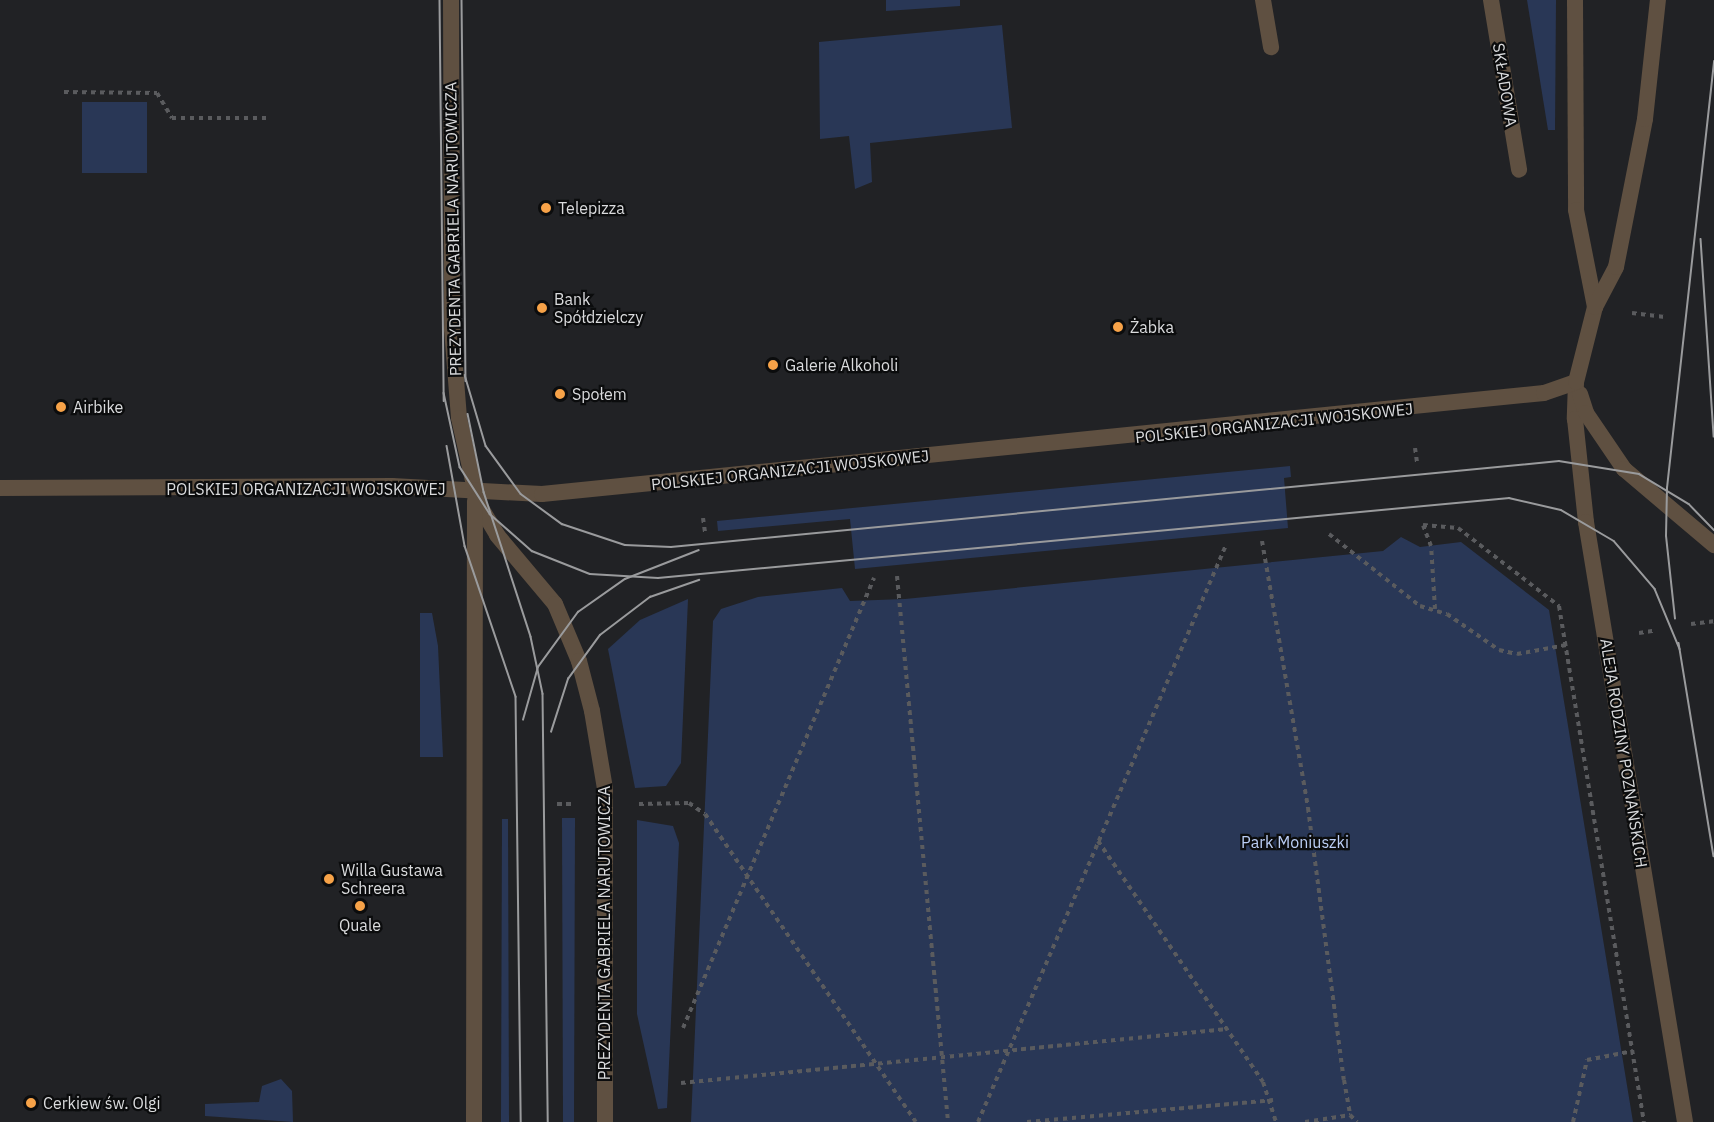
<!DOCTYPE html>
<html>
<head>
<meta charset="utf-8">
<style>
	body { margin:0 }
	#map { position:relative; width:1714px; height:1122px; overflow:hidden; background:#212225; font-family:"IBM Plex Sans",sans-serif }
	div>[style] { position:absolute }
	.green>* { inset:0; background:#293756; transform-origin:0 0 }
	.path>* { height:4px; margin-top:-2px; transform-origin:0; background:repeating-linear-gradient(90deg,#5a5b5e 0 4.5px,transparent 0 9px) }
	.service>* { height:16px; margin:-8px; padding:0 8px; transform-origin:8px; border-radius:8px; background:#5f5041 }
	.minor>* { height:16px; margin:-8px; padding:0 8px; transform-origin:8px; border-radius:8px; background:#5f5041 }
	.tertiary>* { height:16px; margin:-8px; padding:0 8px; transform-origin:8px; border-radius:8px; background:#5f5041 }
	.tram>* { height:1.5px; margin:-0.75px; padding:0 0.75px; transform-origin:0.75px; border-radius:0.75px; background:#9a9b9d }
	.dots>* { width:16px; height:16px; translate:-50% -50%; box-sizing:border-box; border:3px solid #0b0c0d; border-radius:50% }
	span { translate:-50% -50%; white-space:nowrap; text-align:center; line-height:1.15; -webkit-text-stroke:4.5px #0b0c0d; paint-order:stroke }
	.street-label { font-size:16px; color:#dadbdd }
	.poi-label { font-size:16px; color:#dadbdd }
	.left { translate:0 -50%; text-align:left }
	.park-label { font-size:16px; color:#bbcef5 }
</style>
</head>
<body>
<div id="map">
	<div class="green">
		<i style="clip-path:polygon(886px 0,960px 0,960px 6px,886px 11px)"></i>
		<i style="clip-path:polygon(1527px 0,1556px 0,1555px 130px,1548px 130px)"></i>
		<i style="clip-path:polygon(1002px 25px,1012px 128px,870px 143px,872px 182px,855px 189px,849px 136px,820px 139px,819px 42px)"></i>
		<i style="left:147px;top:102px;width:71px;height:65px;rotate:90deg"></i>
		<i style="clip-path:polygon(1290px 466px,1291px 477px,1284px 478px,1288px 528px,855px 569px,850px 519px,718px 531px,717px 521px)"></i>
		<i style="clip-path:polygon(1401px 537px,1420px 547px,1461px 542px,1549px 610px,1633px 1122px,691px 1122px,713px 621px,721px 609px,758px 597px,842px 588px,850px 601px,905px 599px,1383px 551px)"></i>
		<i style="clip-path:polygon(688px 599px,681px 763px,666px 786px,635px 788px,608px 649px,640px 620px)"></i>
		<i style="clip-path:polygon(420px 613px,432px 613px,438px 646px,443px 757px,420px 757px)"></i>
		<i style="clip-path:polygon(562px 818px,575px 818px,574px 1122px,563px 1122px)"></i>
		<i style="clip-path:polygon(502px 819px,508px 819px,509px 1122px,501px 1122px)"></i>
		<i style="clip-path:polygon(637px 820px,673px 826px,679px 843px,667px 1108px,658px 1109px,637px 1014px)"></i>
		<i style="clip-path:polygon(281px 1079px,292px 1091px,293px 1122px,205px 1116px,205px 1104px,259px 1102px,262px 1086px)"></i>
	</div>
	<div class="path">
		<i style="left:64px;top:92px;width:93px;rotate:0.6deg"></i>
		<i style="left:157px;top:93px;width:29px;rotate:59deg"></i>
		<i style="left:172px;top:118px;width:98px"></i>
		<i style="left:1632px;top:313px;width:33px;rotate:7deg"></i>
		<i style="left:1415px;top:448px;width:15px;rotate:82deg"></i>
		<i style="left:703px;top:518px;width:15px;rotate:82deg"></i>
		<i style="left:1329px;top:534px;width:116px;rotate:38.4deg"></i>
		<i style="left:1420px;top:606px;width:28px;rotate:17deg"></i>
		<i style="left:1447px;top:614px;width:63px;rotate:34.7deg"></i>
		<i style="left:1499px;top:650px;width:18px;rotate:13deg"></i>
		<i style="left:1517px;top:654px;width:50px;rotate:-10.4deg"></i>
		<i style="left:1262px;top:541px;width:271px;rotate:80.2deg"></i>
		<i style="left:1308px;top:808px;width:274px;rotate:82.5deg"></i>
		<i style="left:1344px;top:1080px;width:36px;rotate:80deg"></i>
		<i style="left:1350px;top:1115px;width:10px;rotate:45deg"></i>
		<i style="left:897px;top:576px;width:548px;rotate:84.66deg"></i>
		<i style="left:1435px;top:609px;width:63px;rotate:-93.6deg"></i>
		<i style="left:1431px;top:546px;width:22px;rotate:-111deg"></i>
		<i style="left:1423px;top:525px;width:35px;rotate:5deg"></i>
		<i style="left:1458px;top:528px;width:128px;rotate:37.7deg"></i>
		<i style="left:1559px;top:606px;width:523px;rotate:80.65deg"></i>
		<i style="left:1691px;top:624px;width:23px;rotate:-7deg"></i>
		<i style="left:1639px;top:633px;width:18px;rotate:-9deg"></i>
		<i style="left:557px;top:804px;width:15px"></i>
		<i style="left:639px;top:804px;width:50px;rotate:-1.1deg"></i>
		<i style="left:689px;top:803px;width:19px;rotate:35deg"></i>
		<i style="left:705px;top:814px;width:373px;rotate:55.6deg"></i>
		<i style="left:1098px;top:841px;width:292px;rotate:55.6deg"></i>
		<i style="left:1263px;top:1082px;width:42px;rotate:72deg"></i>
		<i style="left:683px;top:1028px;width:489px;rotate:-67deg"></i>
		<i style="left:681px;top:1083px;width:549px;rotate:-5.65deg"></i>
		<i style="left:978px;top:1122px;width:628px;rotate:-66.74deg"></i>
		<i style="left:1027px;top:1122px;width:247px;rotate:-5.1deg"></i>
		<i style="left:1305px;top:1122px;width:46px;rotate:-8.8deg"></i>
		<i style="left:1573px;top:1122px;width:64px;rotate:-77.3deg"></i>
		<i style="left:1587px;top:1060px;width:47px;rotate:-11.1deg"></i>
	</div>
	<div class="service">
		<i style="left:1263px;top:0;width:48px;rotate:80.3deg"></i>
		<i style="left:1576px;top:382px;width:37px;rotate:92deg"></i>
		<i style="left:1575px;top:419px;width:104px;rotate:83.9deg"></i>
		<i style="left:1586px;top:522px;width:608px;rotate:80.63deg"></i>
		<i style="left:1580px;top:394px;width:20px;rotate:72deg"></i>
		<i style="left:1586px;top:413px;width:68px;rotate:55.8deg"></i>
		<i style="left:1624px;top:469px;width:118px;rotate:40.2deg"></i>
	</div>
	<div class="minor">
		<i style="left:1491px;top:0;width:172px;rotate:80.6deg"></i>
	</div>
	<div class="tertiary">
		<i style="left:451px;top:0;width:329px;rotate:89.8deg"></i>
		<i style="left:452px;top:329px;width:89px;rotate:85.5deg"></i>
		<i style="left:459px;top:418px;width:87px;rotate:77.4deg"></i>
		<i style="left:478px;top:503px;width:37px;rotate:59deg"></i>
		<i style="left:497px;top:535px;width:90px;rotate:50deg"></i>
		<i style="left:555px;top:604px;width:62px;rotate:67.2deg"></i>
		<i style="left:579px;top:661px;width:52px;rotate:75.4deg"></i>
		<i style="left:592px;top:711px;width:79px;rotate:80.5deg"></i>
		<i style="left:605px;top:789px;width:333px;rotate:90deg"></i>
		<i style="left:1575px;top:0;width:210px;rotate:89.7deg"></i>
		<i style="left:1576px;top:210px;width:99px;rotate:78.9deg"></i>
		<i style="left:0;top:488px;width:392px;rotate:-0.3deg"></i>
		<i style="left:392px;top:486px;width:150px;rotate:3.1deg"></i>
		<i style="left:542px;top:494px;width:1007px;rotate:-5.76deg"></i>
		<i style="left:1544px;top:393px;width:34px;rotate:-19deg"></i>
		<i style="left:1576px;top:382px;width:77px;rotate:-75.8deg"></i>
		<i style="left:1595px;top:307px;width:45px;rotate:-62.3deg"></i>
		<i style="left:1616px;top:267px;width:151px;rotate:-78.9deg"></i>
		<i style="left:1645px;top:119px;width:120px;rotate:-83.8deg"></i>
		<i style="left:474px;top:1122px;width:621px;rotate:-89.91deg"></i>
	</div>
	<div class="tram">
		<i style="left:440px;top:0;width:401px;rotate:89.4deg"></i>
		<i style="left:462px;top:0;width:381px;rotate:89.4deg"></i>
		<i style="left:1701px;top:239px;width:198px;rotate:86.2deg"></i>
		<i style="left:465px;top:375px;width:74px;rotate:73.5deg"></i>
		<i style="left:486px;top:446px;width:59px;rotate:53.9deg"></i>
		<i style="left:521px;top:494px;width:51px;rotate:36.2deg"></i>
		<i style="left:562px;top:524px;width:66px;rotate:18.4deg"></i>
		<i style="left:625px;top:545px;width:46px;rotate:2.5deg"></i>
		<i style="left:671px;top:547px;width:892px;rotate:-5.53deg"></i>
		<i style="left:1559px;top:461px;width:81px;rotate:9.2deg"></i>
		<i style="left:1639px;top:474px;width:58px;rotate:31deg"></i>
		<i style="left:1689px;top:504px;width:36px;rotate:46deg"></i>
		<i style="left:444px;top:393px;width:76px;rotate:77.8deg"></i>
		<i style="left:460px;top:467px;width:56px;rotate:57.4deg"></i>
		<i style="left:490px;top:514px;width:56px;rotate:41.4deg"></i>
		<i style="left:532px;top:551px;width:62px;rotate:21.6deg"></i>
		<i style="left:590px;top:574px;width:68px;rotate:3.4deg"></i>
		<i style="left:658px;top:578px;width:855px;rotate:-5.37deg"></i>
		<i style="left:1509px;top:498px;width:53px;rotate:13deg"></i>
		<i style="left:1561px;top:510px;width:61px;rotate:30.3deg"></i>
		<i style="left:1614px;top:541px;width:63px;rotate:49.5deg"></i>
		<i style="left:1655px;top:589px;width:65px;rotate:67.4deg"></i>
		<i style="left:468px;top:414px;width:80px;rotate:78.4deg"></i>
		<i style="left:484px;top:492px;width:152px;rotate:72deg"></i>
		<i style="left:531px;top:637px;width:58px;rotate:78.1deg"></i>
		<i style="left:543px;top:694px;width:428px;rotate:89.3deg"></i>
		<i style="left:447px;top:446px;width:102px;rotate:79.8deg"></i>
		<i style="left:465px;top:546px;width:159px;rotate:71.3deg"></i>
		<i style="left:516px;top:697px;width:425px;rotate:89.3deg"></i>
		<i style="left:1675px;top:619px;width:83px;rotate:-96.2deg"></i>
		<i style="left:1666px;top:536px;width:48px;rotate:-88.8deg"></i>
		<i style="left:1667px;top:488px;width:429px;rotate:-83.7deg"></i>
		<i style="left:1679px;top:643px;width:216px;rotate:80.7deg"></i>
		<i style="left:523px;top:720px;width:55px;rotate:-74.2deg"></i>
		<i style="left:538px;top:667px;width:68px;rotate:-54deg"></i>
		<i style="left:578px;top:612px;width:57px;rotate:-35.1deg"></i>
		<i style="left:625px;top:579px;width:79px;rotate:-21.4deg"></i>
		<i style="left:551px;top:732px;width:56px;rotate:-72.2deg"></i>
		<i style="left:568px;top:679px;width:54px;rotate:-54deg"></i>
		<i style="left:600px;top:635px;width:63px;rotate:-37.2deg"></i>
		<i style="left:650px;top:597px;width:52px;rotate:-19.1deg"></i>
	</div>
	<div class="dots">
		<i style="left:546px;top:208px;background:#f6a248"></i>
		<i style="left:542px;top:308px;background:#f6a248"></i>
		<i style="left:1118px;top:327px;background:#f6a248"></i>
		<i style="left:773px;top:365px;background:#f6a248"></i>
		<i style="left:560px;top:394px;background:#f6a248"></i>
		<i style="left:61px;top:407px;background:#f6a248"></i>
		<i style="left:329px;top:879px;background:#f6a248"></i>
		<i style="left:360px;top:906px;background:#f6a248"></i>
		<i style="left:31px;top:1103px;background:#f6a248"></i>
	</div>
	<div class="street-label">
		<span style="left:1505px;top:85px;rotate:81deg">SKŁADOWA</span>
		<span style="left:453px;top:229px;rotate:-91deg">PREZYDENTA GABRIELA NARUTOWICZA</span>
		<span style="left:1274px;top:423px;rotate:-6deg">POLSKIEJ ORGANIZACJI WOJSKOWEJ</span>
		<span style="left:790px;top:470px;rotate:-6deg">POLSKIEJ ORGANIZACJI WOJSKOWEJ</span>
		<span style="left:306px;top:489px">POLSKIEJ ORGANIZACJI WOJSKOWEJ</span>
		<span style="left:1624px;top:753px;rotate:81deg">ALEJA RODZINY POZNAŃSKICH</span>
		<span style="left:604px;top:933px;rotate:-90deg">PREZYDENTA GABRIELA NARUTOWICZA</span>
	</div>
	<div class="poi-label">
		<span class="left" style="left:558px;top:208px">Telepizza</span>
		<span class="left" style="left:554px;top:308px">Bank<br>Spółdzielczy</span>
		<span class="left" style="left:1130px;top:327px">Żabka</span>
		<span class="left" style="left:785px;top:365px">Galerie Alkoholi</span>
		<span class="left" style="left:572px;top:394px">Społem</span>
		<span class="left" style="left:73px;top:407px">Airbike</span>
		<span class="left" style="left:341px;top:879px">Willa Gustawa<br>Schreera</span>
		<span style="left:360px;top:925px">Quale</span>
		<span class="left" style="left:43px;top:1103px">Cerkiew św. Olgi</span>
	</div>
	<div class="park-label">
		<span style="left:1295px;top:842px">Park Moniuszki</span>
	</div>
</div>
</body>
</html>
